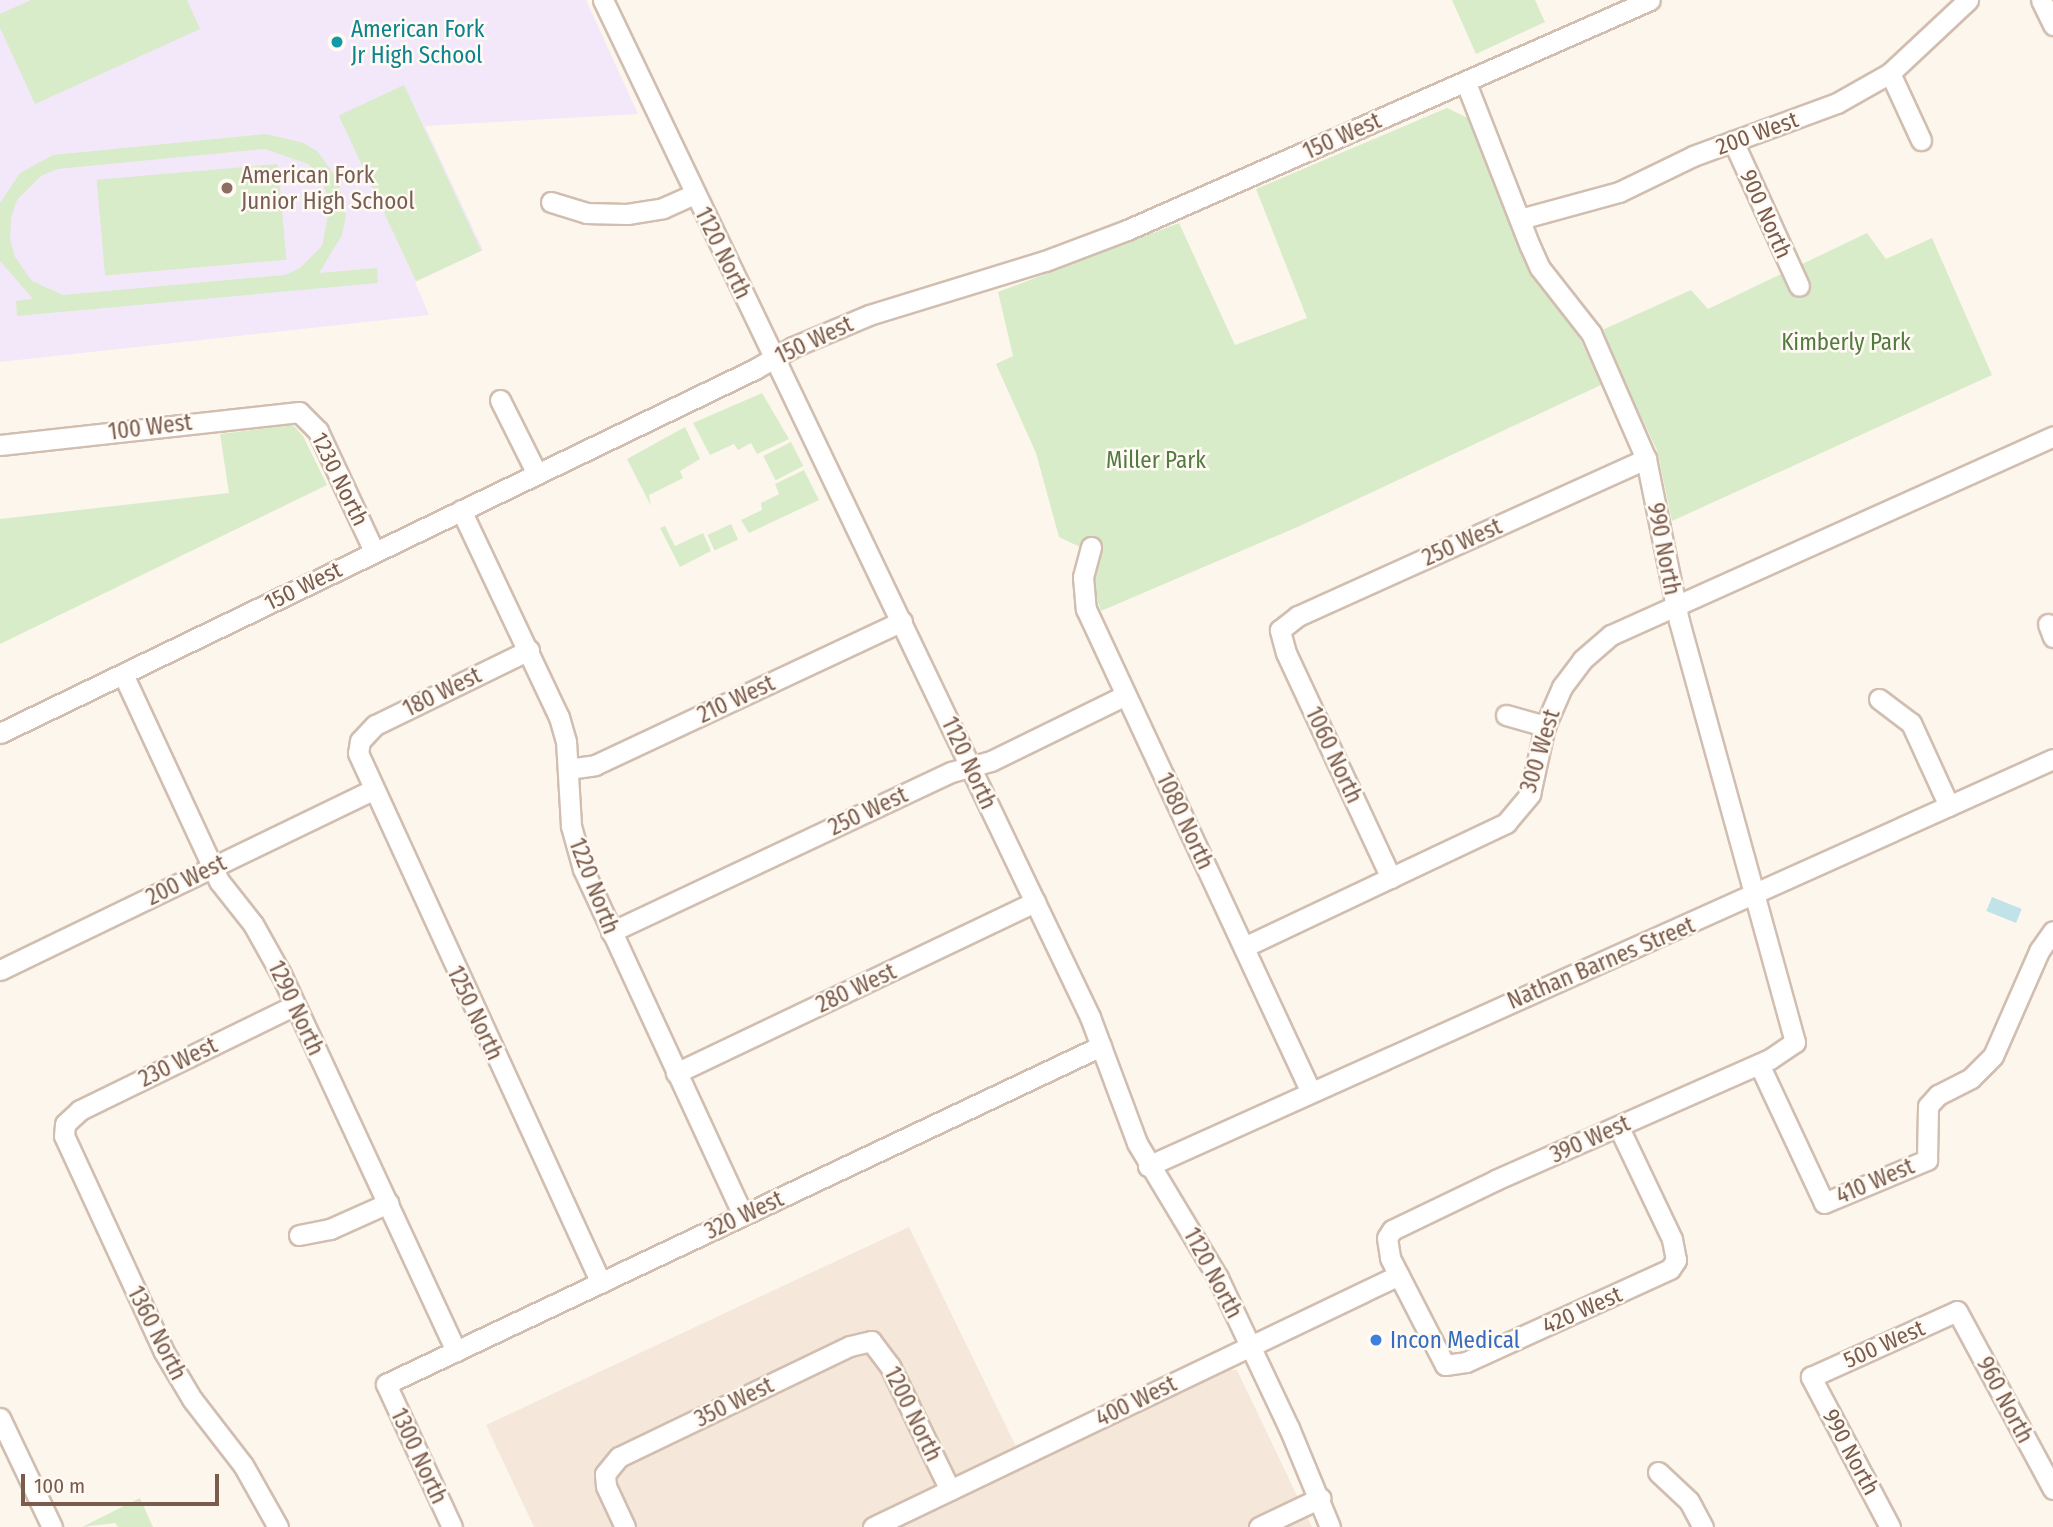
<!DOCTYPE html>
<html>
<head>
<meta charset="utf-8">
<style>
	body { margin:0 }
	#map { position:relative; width:2053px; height:1527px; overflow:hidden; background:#fdf6ec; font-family:"Fira Sans Condensed",sans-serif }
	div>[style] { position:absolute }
	.residential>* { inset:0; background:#f5e8da }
	.education>* { inset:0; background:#f3e8fa }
	.green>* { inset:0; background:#d8ecc9; transform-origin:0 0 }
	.water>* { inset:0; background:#bfe3e8; transform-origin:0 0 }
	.roads { filter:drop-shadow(2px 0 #d1beb0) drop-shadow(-2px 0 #d1beb0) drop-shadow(0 2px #d1beb0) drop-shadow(0 -2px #d1beb0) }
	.minor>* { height:19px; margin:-9.5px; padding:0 9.5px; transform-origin:9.5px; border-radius:9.5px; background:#fff }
	.dots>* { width:19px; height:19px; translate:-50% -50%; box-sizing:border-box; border:4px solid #fffaf3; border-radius:50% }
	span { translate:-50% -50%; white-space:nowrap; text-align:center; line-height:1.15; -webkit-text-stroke:5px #fffaf3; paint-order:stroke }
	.culture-label { font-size:23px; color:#0d838f }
	.left { translate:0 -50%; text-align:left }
	.street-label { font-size:23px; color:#7a5c4d }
	.education-label { font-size:23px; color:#785e54 }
	.park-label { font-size:23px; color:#537a41 }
	.shop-label { font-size:23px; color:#366cbe }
	.scale { position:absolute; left:21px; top:1474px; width:198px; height:32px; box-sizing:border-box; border:4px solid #7a5c4d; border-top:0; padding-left:9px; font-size:21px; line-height:24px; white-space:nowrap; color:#7a5c4d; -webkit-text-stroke:5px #fffaf3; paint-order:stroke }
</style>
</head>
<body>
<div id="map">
	<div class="residential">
		<i style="clip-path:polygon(909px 1227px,1026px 1467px,1227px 1370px,1237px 1370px,1312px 1527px,534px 1527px,486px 1425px)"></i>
	</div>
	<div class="education">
		<i style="clip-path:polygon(0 0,586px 0,638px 114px,425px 126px,483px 250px,415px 282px,429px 315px,0 362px)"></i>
	</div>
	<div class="green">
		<i style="clip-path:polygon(31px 0,187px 0,200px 29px,35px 104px,0 28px,0 14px)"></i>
		<i style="clip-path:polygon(1452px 0,1535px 0,1545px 22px,1476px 54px)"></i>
		<i style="left:404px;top:85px;width:183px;height:72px;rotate:65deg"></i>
		<i style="clip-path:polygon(1447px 108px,1470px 119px,1529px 269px,1572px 324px,1603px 384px,1302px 525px,1101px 611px,1080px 547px,1059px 537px,1036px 453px,996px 364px,1013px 356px,998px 292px,1179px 223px,1235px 345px,1307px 318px,1256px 189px)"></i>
		<i style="clip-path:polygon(evenodd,266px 134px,304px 143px,318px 152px,338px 180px,346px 216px,342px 235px,319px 273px,377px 268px,378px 283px,17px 316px,16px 301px,33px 299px,0 261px,0 203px,20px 173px,53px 155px,266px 134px,265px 149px,308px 164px,322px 180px,330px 205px,322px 246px,300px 268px,285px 275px,63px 295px,32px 281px,15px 257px,10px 239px,11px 218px,17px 200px,41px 176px,57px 169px,265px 149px)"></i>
		<i style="left:278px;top:164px;width:96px;height:182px;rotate:85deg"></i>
		<i style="clip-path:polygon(1867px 233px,1886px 259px,1932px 238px,1992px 375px,1672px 521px,1657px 450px,1600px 331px,1691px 290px,1708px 309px)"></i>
		<i style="clip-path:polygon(762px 393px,789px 439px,757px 454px,751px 443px,738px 450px,734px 444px,710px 455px,693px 423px)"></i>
		<i style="clip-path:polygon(293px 425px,303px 436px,327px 485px,0 644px,0 519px,229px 493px,220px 434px)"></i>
		<i style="clip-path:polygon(685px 427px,700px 459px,680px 471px,683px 478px,649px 495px,651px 506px,627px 459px)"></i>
		<i style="left:791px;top:442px;width:27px;height:31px;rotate:63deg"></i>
		<i style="clip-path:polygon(804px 470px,819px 500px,749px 533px,741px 520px,762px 510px,761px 503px,779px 494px,775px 484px)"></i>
		<i style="left:731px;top:524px;width:17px;height:26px;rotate:65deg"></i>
		<i style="clip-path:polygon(665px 526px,675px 546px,703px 533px,711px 551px,680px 567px,660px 528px)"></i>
		<i style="clip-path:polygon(140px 1498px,153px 1527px,118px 1527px,115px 1523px,82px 1527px)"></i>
	</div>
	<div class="water">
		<i style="left:1992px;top:897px;width:32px;height:15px;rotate:22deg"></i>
	</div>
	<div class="roads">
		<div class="minor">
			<i style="left:603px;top:0;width:1128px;rotate:64.41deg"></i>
			<i style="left:1090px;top:1017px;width:134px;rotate:69.5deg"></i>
			<i style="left:1137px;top:1143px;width:157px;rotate:59deg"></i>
			<i style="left:1218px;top:1278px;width:166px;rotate:64.7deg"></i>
			<i style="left:1289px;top:1428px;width:107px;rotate:67.5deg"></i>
			<i style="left:2041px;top:0;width:28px;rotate:64deg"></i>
			<i style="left:1890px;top:73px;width:74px;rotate:65.2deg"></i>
			<i style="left:1466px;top:83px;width:175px;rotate:68.6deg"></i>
			<i style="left:1530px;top:246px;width:24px;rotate:66deg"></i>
			<i style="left:1540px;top:268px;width:83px;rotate:51.9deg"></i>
			<i style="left:1591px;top:333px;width:137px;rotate:66.4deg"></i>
			<i style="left:1646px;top:459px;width:165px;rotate:78.5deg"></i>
			<i style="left:1679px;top:621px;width:437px;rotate:74.6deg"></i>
			<i style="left:1795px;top:1042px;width:30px;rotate:146deg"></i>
			<i style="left:1770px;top:1059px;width:300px;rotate:156.2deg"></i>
			<i style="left:1496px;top:1180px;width:115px;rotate:154.3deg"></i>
			<i style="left:1392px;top:1230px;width:9px;rotate:122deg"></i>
			<i style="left:1387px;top:1238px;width:20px;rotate:81deg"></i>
			<i style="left:1390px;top:1258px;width:120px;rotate:62.8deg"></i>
			<i style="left:1445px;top:1365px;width:21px;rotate:-8deg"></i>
			<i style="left:1466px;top:1362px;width:224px;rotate:-24.5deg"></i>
			<i style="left:1670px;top:1269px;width:11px;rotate:-56deg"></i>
			<i style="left:1676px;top:1260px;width:21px;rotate:-101deg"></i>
			<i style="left:1672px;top:1239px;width:125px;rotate:-115.5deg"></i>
			<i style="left:1733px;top:141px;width:159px;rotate:65.5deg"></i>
			<i style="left:551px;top:202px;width:37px;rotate:17deg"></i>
			<i style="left:586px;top:213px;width:41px;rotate:1.4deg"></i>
			<i style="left:627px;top:214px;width:36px;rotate:-9deg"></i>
			<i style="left:663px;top:208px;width:34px;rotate:-24deg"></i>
			<i style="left:1520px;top:219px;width:103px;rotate:-15.3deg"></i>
			<i style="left:1619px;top:192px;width:82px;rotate:-25.9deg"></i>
			<i style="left:1693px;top:156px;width:153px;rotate:-20.2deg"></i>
			<i style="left:1837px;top:103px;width:61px;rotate:-29.5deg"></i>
			<i style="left:1890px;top:73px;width:107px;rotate:-43.1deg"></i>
			<i style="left:500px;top:400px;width:83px;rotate:63.4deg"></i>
			<i style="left:0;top:445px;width:301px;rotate:-6.3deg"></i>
			<i style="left:299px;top:412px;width:27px;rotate:45deg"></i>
			<i style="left:318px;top:431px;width:132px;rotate:65deg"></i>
			<i style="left:461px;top:510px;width:229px;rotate:64.7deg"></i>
			<i style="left:559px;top:717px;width:25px;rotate:74deg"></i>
			<i style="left:566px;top:741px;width:85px;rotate:86.6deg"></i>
			<i style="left:571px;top:826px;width:45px;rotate:74.4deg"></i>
			<i style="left:583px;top:869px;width:381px;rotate:65.2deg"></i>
			<i style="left:1091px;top:547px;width:31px;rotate:105deg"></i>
			<i style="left:1083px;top:577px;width:32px;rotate:85deg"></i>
			<i style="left:1086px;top:609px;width:531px;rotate:65.03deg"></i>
			<i style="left:2048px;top:624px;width:14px;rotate:69deg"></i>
			<i style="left:529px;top:650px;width:171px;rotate:154deg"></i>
			<i style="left:375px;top:725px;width:22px;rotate:133deg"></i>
			<i style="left:360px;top:741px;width:12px;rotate:99deg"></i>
			<i style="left:358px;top:753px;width:583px;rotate:65.37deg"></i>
			<i style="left:123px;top:674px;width:228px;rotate:65.1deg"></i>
			<i style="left:219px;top:881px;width:55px;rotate:51.7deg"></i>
			<i style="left:253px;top:924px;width:57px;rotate:60.8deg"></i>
			<i style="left:281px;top:974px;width:416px;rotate:65.1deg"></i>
			<i style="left:1879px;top:699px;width:40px;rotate:37deg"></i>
			<i style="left:1911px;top:723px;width:91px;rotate:65.4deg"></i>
			<i style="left:1506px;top:715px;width:41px;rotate:15.8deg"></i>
			<i style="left:0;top:733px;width:838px;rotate:-25.74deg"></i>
			<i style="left:755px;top:369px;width:44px;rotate:-30.1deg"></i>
			<i style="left:793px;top:347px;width:82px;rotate:-22.8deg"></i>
			<i style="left:869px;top:315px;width:184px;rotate:-17.1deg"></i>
			<i style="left:1045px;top:261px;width:88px;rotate:-20.7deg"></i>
			<i style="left:1127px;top:230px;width:571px;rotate:-23.74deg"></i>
			<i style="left:568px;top:769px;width:27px;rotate:-8deg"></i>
			<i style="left:595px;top:765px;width:339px;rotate:-25.1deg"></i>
			<i style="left:1391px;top:878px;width:248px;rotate:-115deg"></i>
			<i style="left:1286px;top:653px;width:24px;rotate:-105deg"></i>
			<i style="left:1280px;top:630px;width:23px;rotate:-38deg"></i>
			<i style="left:1298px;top:616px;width:382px;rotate:-24.3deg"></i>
			<i style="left:611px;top:932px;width:376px;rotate:-25.2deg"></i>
			<i style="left:951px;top:772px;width:41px;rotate:-15.4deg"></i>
			<i style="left:991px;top:761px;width:150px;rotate:-26.1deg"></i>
			<i style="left:1244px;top:947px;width:290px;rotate:-25.3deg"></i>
			<i style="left:1506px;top:823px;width:38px;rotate:-50deg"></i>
			<i style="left:1530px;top:794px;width:70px;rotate:-77.6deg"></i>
			<i style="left:1545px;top:726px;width:43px;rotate:-66.4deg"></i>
			<i style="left:1562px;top:687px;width:34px;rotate:-53deg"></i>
			<i style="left:1582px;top:660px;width:38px;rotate:-41deg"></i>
			<i style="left:1611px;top:635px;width:485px;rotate:-24.2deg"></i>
			<i style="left:0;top:970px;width:413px;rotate:-25.8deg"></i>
			<i style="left:1759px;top:1064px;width:153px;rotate:64.9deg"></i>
			<i style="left:1824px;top:1203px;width:112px;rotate:-22.7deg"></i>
			<i style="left:1927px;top:1160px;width:54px;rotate:-88.9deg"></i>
			<i style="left:1928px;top:1106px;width:15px;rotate:-48deg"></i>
			<i style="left:1938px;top:1095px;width:37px;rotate:-27deg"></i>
			<i style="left:1971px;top:1078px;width:31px;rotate:-45deg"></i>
			<i style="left:1993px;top:1056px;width:115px;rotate:-66.3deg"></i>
			<i style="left:2039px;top:951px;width:24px;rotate:-55deg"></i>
			<i style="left:676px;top:1073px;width:398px;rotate:-25.5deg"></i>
			<i style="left:1148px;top:1166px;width:992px;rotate:-24.21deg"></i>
			<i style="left:299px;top:1235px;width:32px;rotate:-11deg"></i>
			<i style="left:330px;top:1229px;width:64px;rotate:-24.1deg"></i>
			<i style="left:0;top:1418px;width:121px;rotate:64.5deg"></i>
			<i style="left:1658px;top:1472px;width:42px;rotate:43.1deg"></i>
			<i style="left:1689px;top:1501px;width:30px;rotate:62deg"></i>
			<i style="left:278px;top:1527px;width:71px;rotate:-119.4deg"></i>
			<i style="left:243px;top:1465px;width:83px;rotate:-127.7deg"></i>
			<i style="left:192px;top:1399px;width:55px;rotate:-120.8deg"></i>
			<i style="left:164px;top:1352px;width:238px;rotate:-114.8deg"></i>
			<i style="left:64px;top:1136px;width:12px;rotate:-85deg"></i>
			<i style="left:65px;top:1124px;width:21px;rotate:-43deg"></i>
			<i style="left:80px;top:1110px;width:239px;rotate:-26deg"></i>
			<i style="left:452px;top:1527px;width:157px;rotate:-114.8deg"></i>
			<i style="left:386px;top:1384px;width:791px;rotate:-25.3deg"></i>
			<i style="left:625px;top:1527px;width:45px;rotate:-114.9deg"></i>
			<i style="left:606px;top:1486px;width:12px;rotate:-95deg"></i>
			<i style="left:605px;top:1474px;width:22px;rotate:-51deg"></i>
			<i style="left:619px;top:1457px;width:256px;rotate:-25.7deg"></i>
			<i style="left:850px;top:1346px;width:22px;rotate:-13deg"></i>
			<i style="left:871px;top:1341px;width:31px;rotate:53deg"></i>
			<i style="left:890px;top:1366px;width:138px;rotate:64.2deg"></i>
			<i style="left:873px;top:1527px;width:583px;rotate:-25.6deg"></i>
			<i style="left:1259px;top:1527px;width:68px;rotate:-25.4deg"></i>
			<i style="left:1890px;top:1527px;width:170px;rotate:-117.8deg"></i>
			<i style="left:1811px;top:1377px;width:160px;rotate:-24.3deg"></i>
			<i style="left:1957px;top:1311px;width:202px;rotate:61.7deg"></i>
		</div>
	</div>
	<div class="dots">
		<i style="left:337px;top:42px;background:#0f9aa8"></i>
		<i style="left:227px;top:188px;background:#8d6e63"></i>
		<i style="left:1376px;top:1340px;background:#3f7fe0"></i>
	</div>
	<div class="culture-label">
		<span class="left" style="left:351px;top:42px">American Fork<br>Jr High School</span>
	</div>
	<div class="street-label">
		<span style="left:1757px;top:133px;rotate:-20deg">200 West</span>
		<span style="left:1342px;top:136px;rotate:-24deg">150 West</span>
		<span style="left:1766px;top:214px;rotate:66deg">900 North</span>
		<span style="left:723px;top:253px;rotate:64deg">1120 North</span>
		<span style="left:814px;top:340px;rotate:-25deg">150 West</span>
		<span style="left:150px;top:427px;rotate:-7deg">100 West</span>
		<span style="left:340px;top:479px;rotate:64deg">1230 North</span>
		<span style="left:1462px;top:542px;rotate:-24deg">250 West</span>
		<span style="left:1664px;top:549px;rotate:79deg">990 North</span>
		<span style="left:303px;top:586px;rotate:-26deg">150 West</span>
		<span style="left:442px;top:692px;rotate:-26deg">180 West</span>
		<span style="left:736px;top:699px;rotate:-25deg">210 West</span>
		<span style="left:1540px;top:751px;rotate:-73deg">300 West</span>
		<span style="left:1334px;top:755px;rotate:65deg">1060 North</span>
		<span style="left:969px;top:763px;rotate:65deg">1120 North</span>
		<span style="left:868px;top:811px;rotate:-25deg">250 West</span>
		<span style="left:1185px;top:821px;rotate:65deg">1080 North</span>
		<span style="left:186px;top:880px;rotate:-26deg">200 West</span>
		<span style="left:594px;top:886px;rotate:69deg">1220 North</span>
		<span style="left:1601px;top:963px;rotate:-23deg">Nathan Barnes Street</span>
		<span style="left:856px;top:988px;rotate:-25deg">280 West</span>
		<span style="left:296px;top:1008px;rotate:65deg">1290 North</span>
		<span style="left:475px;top:1013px;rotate:65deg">1250 North</span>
		<span style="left:178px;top:1062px;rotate:-26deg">230 West</span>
		<span style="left:1590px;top:1139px;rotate:-24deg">390 West</span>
		<span style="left:1875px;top:1181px;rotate:-23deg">410 West</span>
		<span style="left:744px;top:1215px;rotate:-25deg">320 West</span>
		<span style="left:1213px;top:1273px;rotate:62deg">1120 North</span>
		<span style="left:1582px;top:1310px;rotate:-24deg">420 West</span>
		<span style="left:157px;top:1333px;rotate:63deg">1360 North</span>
		<span style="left:1884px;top:1344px;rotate:-24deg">500 West</span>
		<span style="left:2005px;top:1400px;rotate:62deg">960 North</span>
		<span style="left:1136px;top:1401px;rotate:-26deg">400 West</span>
		<span style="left:734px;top:1402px;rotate:-26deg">350 West</span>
		<span style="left:913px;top:1414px;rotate:64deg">1200 North</span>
		<span style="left:1851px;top:1452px;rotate:62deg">990 North</span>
		<span style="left:419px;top:1456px;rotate:65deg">1300 North</span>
	</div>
	<div class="education-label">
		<span class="left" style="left:241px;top:188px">American Fork<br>Junior High School</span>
	</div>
	<div class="park-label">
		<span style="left:1846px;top:342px">Kimberly Park</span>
		<span style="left:1156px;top:460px">Miller Park</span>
	</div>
	<div class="shop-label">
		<span class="left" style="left:1390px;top:1340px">Incon Medical</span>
	</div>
	<div class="scale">100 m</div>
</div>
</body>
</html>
